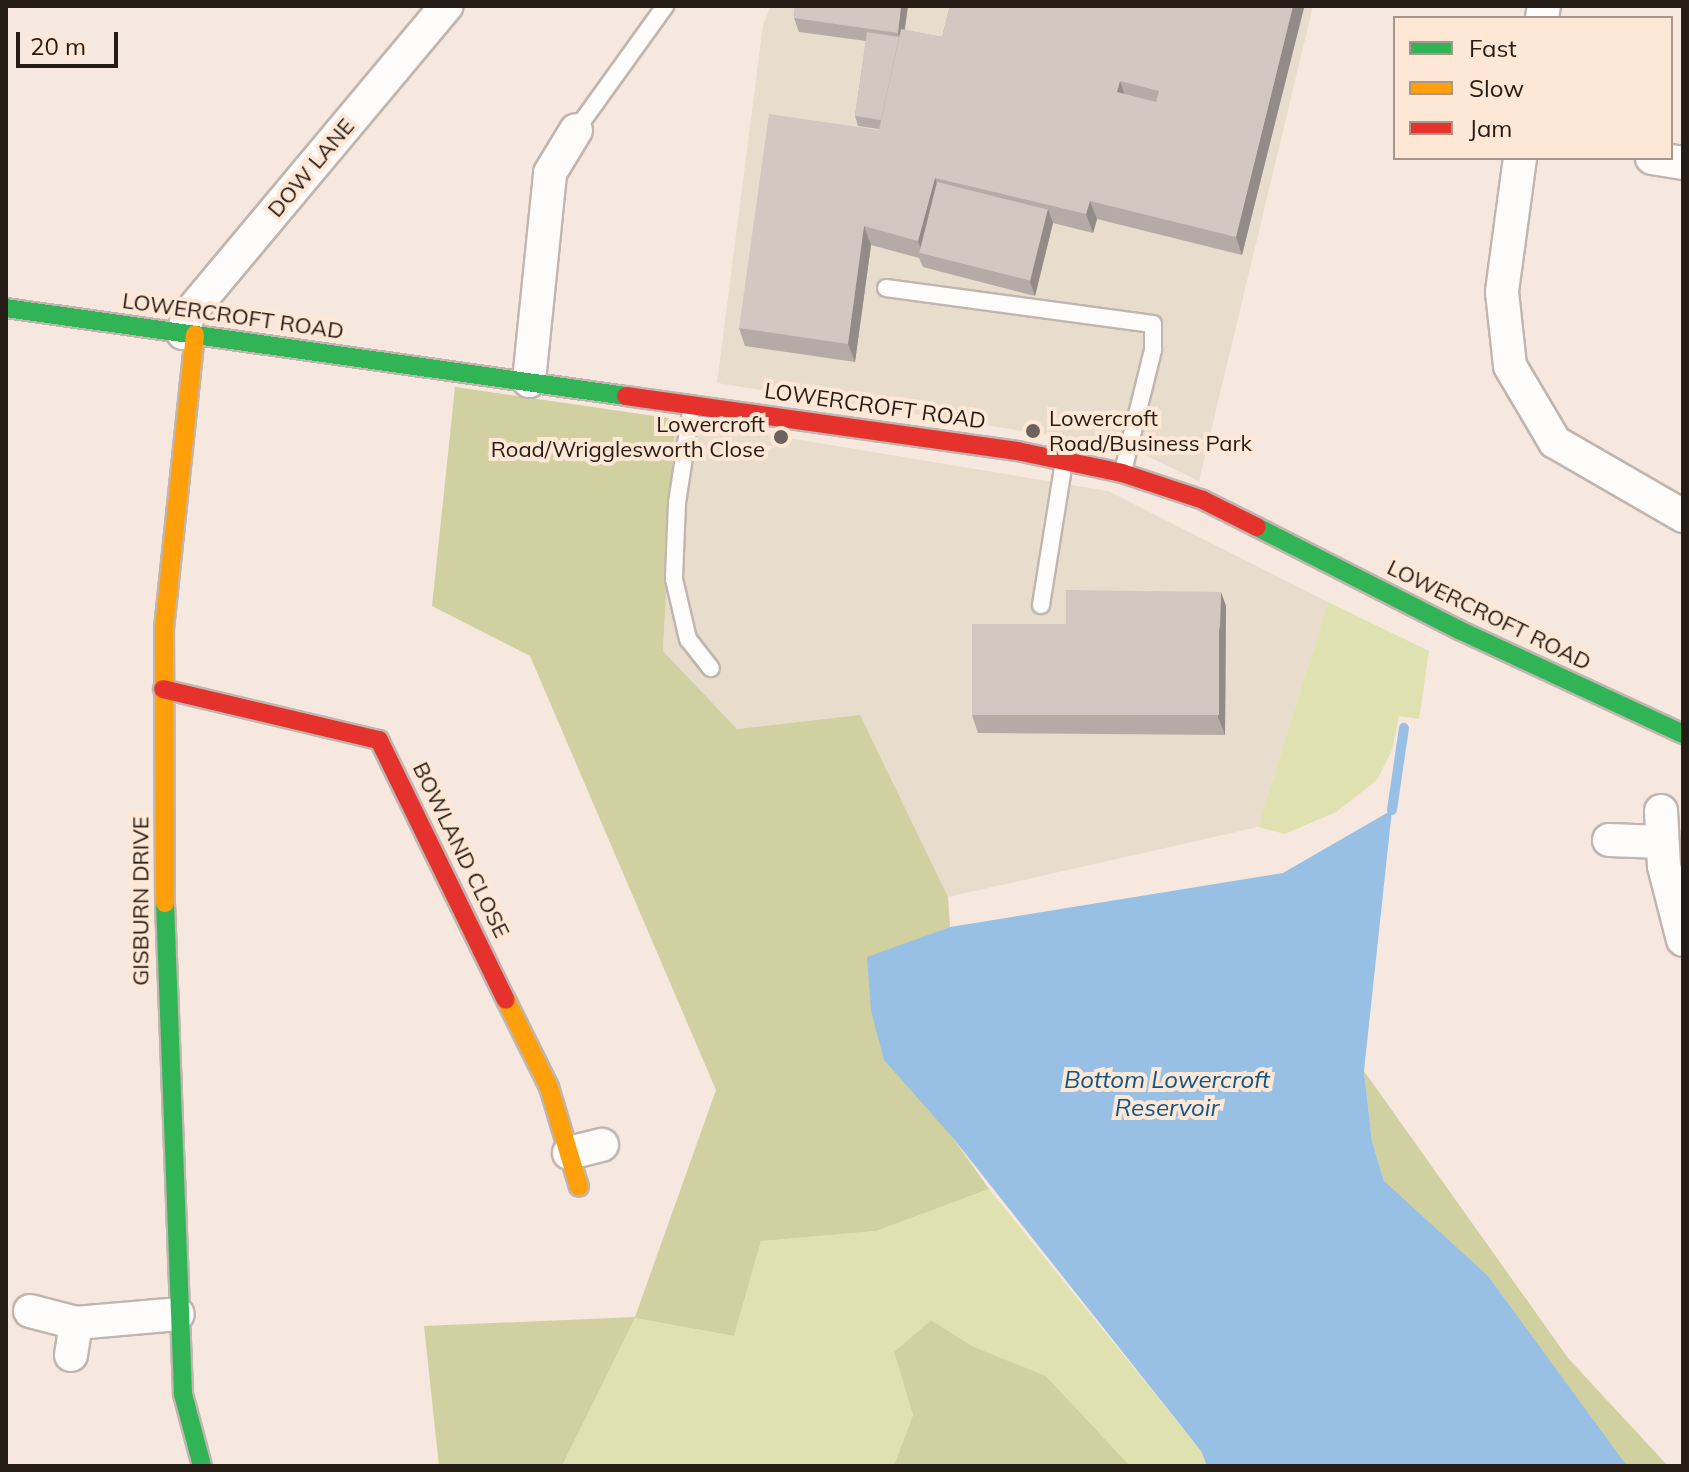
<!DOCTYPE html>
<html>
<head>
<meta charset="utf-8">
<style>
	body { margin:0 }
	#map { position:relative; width:1689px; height:1472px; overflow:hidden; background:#f6e8df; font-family:Mulish,sans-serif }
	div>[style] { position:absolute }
	.industrial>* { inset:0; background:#e8dccd }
	.green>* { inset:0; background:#dfe1b1 }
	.forest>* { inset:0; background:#d0d0a1 }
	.water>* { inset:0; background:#98c0e4 }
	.stream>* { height:10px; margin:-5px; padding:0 5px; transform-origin:5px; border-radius:5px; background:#98c0e4 }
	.roads { filter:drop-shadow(2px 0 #c1b6af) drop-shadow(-2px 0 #c1b6af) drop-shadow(0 2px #c1b6af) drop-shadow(0 -2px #c1b6af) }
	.lane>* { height:16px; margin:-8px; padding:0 8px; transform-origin:8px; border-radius:8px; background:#fefcfa }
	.street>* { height:32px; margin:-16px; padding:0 16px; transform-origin:16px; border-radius:16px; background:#fefcfa }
	.fast>* { height:18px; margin:-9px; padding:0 9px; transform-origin:9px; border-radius:9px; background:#30b455 }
	.slow>* { height:18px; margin:-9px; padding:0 9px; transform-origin:9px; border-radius:9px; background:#ff9f0a }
	.jam>* { height:18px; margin:-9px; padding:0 9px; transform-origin:9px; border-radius:9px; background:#e5322d }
	.wall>* { inset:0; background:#b5aba6 }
	.shaded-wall>* { inset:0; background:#938b87 }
	.building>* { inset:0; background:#d2c7c1; transform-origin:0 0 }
	.dots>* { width:22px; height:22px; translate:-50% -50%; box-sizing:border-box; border:4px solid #ffe7d6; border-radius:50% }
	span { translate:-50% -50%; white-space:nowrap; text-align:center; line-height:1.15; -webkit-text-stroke:8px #ffe7d6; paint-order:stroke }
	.street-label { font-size:22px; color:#241c15 }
	.poi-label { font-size:22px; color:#241c15 }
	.left { translate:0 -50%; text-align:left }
	.right { translate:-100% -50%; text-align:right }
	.water-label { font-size:24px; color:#0e568a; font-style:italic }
	.frame { position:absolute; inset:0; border:8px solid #241c15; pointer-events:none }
	.legend { position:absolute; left:1393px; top:16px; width:280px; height:144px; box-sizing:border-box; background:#ffe7d6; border:2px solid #a79689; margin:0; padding:10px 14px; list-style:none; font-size:24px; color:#241c15 }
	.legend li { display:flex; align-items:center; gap:16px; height:40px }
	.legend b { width:40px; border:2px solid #a79689 }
	.scale { position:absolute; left:16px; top:32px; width:102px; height:36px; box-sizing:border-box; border:4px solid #241c15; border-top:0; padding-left:10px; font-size:24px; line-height:28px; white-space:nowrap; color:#241c15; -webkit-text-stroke:6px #ffe7d6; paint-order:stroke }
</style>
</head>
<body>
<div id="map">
	<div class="industrial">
		<i style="clip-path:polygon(771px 6px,1313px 6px,1199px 481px,1130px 448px,717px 383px,763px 25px)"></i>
		<i style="clip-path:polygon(675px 419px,1108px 491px,1328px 602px,1258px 827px,948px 897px,860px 716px,737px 729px,663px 651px)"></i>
	</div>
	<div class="green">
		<i style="clip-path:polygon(1328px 602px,1429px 651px,1419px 719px,1399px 716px,1392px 750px,1377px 780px,1336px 812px,1285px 834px,1258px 827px)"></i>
		<i style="clip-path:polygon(989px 1189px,1201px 1451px,1207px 1466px,1130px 1466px,1046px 1376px,972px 1346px,931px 1320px,894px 1352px,913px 1415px,894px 1466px,562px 1466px,635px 1318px,734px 1336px,761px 1241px,876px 1231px)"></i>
	</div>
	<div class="forest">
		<i style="clip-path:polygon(455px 387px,675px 419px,663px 651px,737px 729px,860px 715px,948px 897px,950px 927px,867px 958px,953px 1138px,989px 1189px,876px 1231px,761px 1241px,734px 1336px,635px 1318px,562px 1466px,439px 1466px,424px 1326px,635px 1317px,716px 1090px,530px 656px,432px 606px)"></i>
		<i style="clip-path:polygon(1364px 1071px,1568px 1358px,1668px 1466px,1627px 1466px,1384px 1181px,1372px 1141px)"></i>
		<i style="clip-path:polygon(931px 1320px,972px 1346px,1046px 1376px,1130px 1466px,894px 1466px,913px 1415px,894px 1352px)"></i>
	</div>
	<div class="water">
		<i style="clip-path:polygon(1392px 810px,1364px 1071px,1372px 1141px,1384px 1181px,1488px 1276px,1627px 1466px,1207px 1466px,1201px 1451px,953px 1138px,884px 1060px,871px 1011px,867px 957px,950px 927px,1283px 873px)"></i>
	</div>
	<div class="stream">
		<i style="left:1392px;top:810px;width:83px;rotate:-81.7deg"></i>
	</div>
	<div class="roads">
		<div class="lane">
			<i style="left:576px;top:130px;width:153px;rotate:-54.3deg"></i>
			<i style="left:886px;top:288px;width:269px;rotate:7.7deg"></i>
			<i style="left:1153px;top:324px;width:26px;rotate:90deg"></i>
			<i style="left:1153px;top:350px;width:125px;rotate:103.9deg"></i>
			<i style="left:692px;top:405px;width:99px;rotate:98.7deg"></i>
			<i style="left:677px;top:503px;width:76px;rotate:92.3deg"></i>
			<i style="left:674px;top:579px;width:62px;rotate:76.9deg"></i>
			<i style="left:688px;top:639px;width:37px;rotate:52deg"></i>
			<i style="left:1041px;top:605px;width:145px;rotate:-80.9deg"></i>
		</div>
		<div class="street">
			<i style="left:1542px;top:18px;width:12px;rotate:-81deg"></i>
			<i style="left:1520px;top:158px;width:135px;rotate:97.7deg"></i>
			<i style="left:1502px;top:292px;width:74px;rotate:83.8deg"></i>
			<i style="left:1510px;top:366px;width:88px;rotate:59.4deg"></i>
			<i style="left:1555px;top:442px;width:148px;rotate:30deg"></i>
			<i style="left:1652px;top:158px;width:31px;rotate:9deg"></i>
			<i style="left:183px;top:333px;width:19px;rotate:-74deg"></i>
			<i style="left:188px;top:315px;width:403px;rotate:-50.1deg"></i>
			<i style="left:529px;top:381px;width:209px;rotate:-84.2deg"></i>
			<i style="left:550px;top:173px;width:50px;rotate:-58.8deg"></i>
			<i style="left:1661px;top:811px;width:55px;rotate:86.9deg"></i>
			<i style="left:1664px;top:866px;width:76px;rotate:75.6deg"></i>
			<i style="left:1609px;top:840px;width:53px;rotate:2.2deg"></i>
			<i style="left:569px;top:1153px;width:34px;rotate:-14deg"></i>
			<i style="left:30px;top:1311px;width:48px;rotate:14.6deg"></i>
			<i style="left:71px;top:1355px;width:32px;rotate:-81deg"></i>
			<i style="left:76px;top:1323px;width:102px;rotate:-5deg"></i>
		</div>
		<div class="fast">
			<i style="left:6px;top:308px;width:626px;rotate:8.08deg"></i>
			<i style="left:1257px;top:527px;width:227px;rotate:27deg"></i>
			<i style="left:1459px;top:630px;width:247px;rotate:24.9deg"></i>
			<i style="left:165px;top:903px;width:491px;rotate:87.9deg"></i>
			<i style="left:183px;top:1394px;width:74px;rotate:75.2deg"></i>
		</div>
		<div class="slow">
			<i style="left:165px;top:903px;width:274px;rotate:-90.2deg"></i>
			<i style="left:164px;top:629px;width:296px;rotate:-84deg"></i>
			<i style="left:506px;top:1000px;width:97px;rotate:63.7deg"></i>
			<i style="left:549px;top:1087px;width:104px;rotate:73.3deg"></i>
		</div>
		<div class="jam">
			<i style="left:626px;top:396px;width:395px;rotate:8deg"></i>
			<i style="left:1017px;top:451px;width:107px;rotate:11.8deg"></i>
			<i style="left:1122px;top:473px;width:85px;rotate:18.4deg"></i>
			<i style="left:1203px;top:500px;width:60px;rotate:26.6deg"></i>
			<i style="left:163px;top:689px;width:222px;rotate:13.3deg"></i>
			<i style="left:379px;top:740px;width:289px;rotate:64deg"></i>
		</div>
	</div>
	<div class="wall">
		<i style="clip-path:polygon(795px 6px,908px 6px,905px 30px,942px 37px,950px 6px,1303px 6px,1242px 255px,1097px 219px,1093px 233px,1053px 223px,1035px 296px,923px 267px,919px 258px,871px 245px,855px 362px,745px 346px,739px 328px,879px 129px,858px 126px,855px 116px,866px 41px,799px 32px,794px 18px)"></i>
		<i style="clip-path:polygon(1226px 606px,1225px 735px,978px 733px,972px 715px,1066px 625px)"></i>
	</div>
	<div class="shaded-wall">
		<i style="clip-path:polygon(901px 6px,908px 6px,902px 45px,898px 33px)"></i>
		<i style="clip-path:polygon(1293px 6px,1303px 6px,1304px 8px,1242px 255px,1236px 237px)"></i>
		<i style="clip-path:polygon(1120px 81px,1126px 99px,1117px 92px)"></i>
		<i style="clip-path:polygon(935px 178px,942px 197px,923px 254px,918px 241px)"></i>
		<i style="clip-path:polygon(1090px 201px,1097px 219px,1093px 233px,1086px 214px)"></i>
		<i style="clip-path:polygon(1048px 209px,1053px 223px,1035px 296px,1030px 282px)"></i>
		<i style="clip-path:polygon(864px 226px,871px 245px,855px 362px,848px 344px)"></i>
		<i style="clip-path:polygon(1221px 592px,1226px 606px,1225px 735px,1218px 717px,1219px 626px)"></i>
	</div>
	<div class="building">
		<i style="clip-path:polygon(795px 6px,901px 6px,898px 33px,794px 18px)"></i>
		<i style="clip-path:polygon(evenodd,950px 6px,1293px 6px,1236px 237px,1090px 201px,1086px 214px,935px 178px,918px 241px,864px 226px,848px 344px,739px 328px,769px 114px,879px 130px,901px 29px,942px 37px,950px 6px,1120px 81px,1159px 91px,1156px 102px,1117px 92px,1120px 81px)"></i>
		<i style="clip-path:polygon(867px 32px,899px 37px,881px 120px,855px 116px)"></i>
		<i style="left:937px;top:182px;width:114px;height:73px;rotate:14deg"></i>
		<i style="clip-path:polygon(1066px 590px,1221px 592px,1220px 630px,1219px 626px,1066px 625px)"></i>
		<i style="left:972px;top:624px;width:247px;height:91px"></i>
	</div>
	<div class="dots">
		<i style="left:1033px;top:431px;background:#6e635c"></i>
		<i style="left:781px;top:437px;background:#6e635c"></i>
	</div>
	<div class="street-label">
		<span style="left:311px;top:168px;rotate:-50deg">DOW LANE</span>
		<span style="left:233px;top:316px;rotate:8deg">LOWERCROFT ROAD</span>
		<span style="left:875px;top:406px;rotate:8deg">LOWERCROFT ROAD</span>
		<span style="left:1489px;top:615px;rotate:26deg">LOWERCROFT ROAD</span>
		<span style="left:461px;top:850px;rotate:64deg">BOWLAND CLOSE</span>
		<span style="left:141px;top:901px;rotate:-90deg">GISBURN DRIVE</span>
	</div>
	<div class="poi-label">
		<span class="left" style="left:1049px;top:431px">Lowercroft<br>Road/Business Park</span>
		<span class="right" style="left:765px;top:437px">Lowercroft<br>Road/Wrigglesworth Close</span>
	</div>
	<div class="water-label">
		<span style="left:1167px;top:1094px">Bottom Lowercroft<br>Reservoir</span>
	</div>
	<div class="frame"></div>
	<ul class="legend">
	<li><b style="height:10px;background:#30b455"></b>Fast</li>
	<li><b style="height:10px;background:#ff9f0a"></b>Slow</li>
	<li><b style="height:10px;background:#e5322d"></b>Jam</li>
	</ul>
	<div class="scale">20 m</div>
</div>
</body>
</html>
